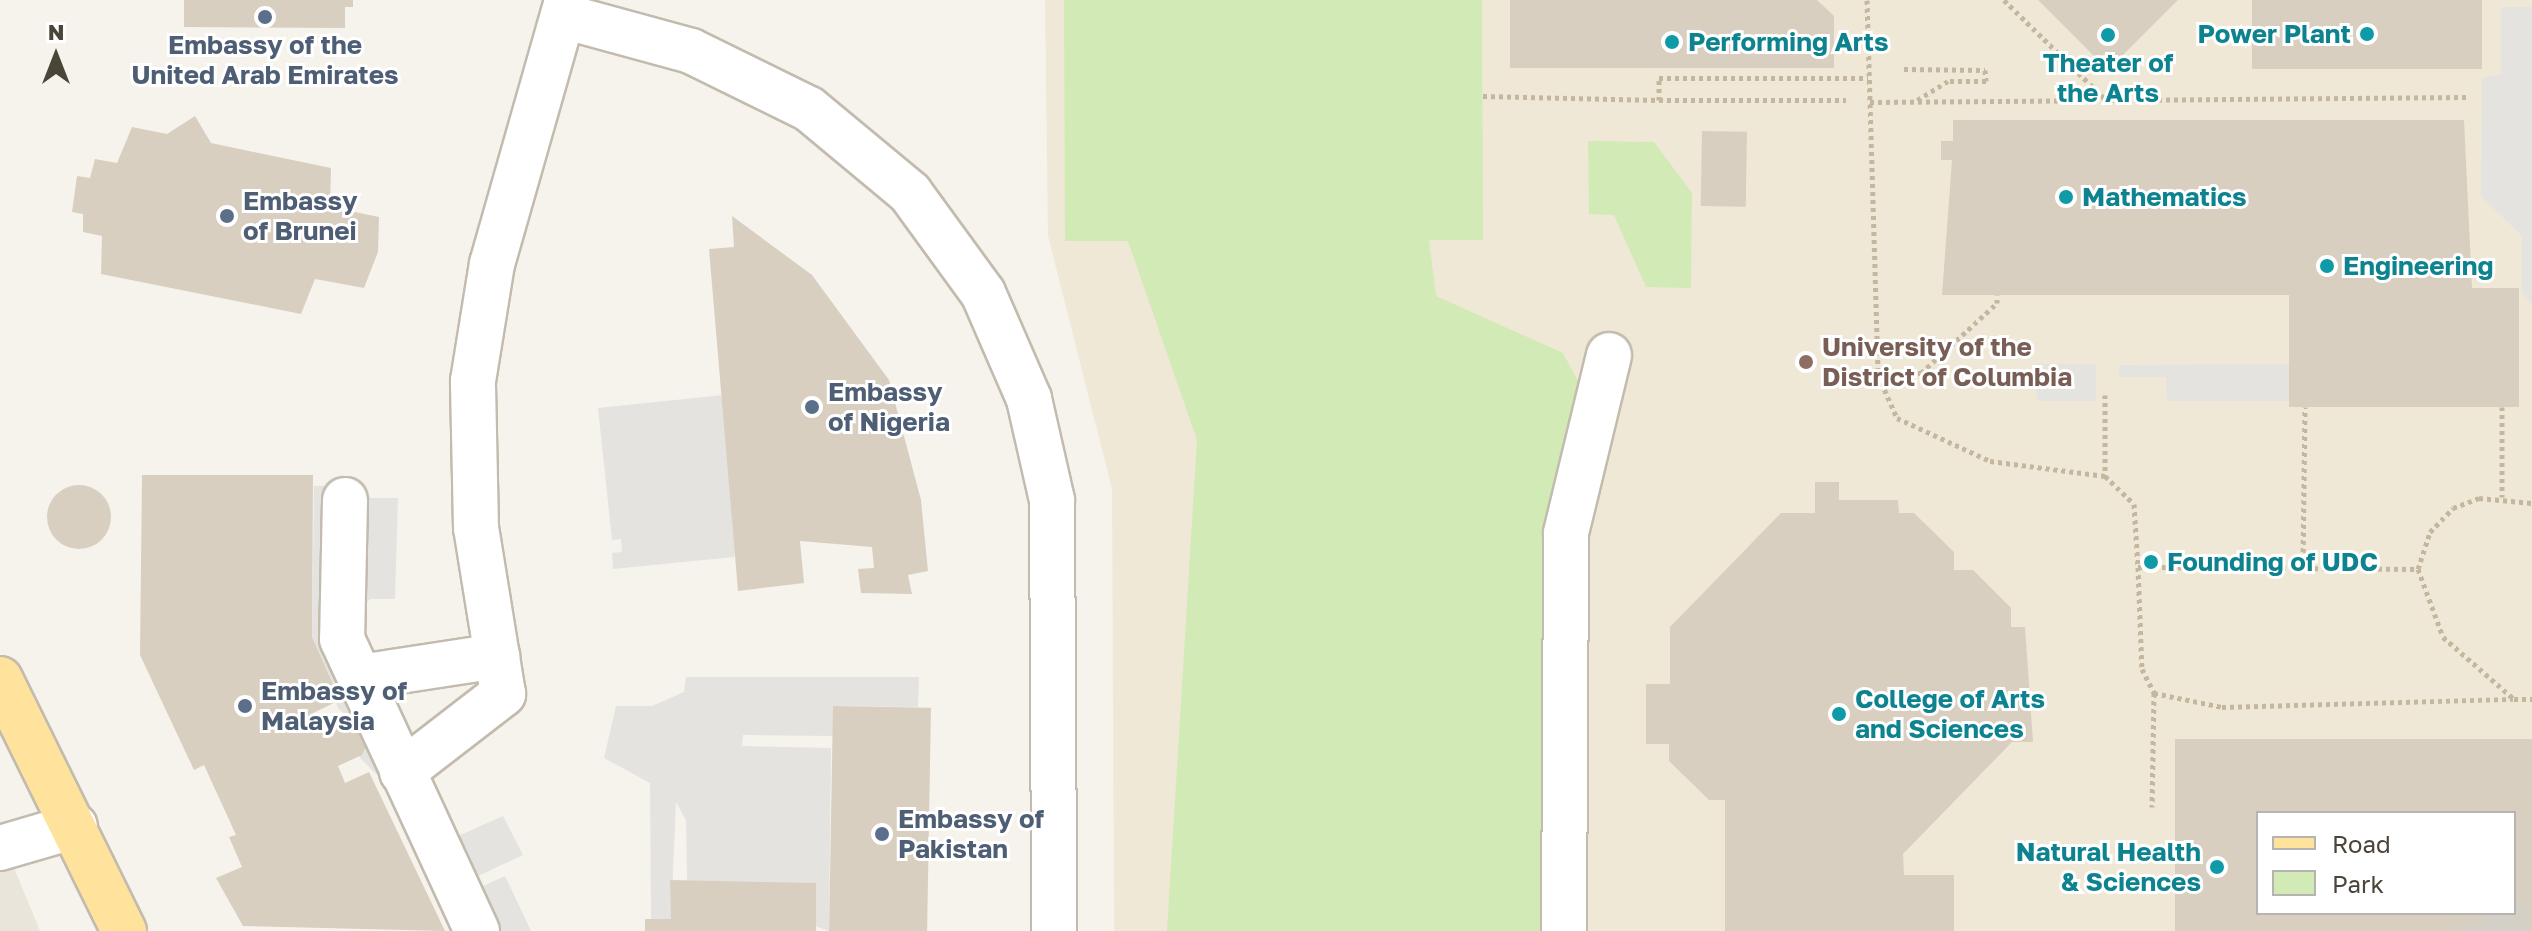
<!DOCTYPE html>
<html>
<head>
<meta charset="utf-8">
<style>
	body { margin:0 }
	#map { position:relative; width:2532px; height:931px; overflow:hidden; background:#f6f3ec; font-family:"Golos Text",sans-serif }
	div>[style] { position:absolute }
	.residential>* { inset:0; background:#eae5da }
	.education>* { inset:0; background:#efe8d6 }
	.green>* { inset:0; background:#d2eab5 }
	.parking>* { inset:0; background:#e5e3e0; transform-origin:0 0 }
	.building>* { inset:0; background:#d8cfc1; transform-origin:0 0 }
	.round { border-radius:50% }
	.minor-tunnel>* { height:44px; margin-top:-22px; transform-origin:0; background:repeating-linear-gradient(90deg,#d4d0c8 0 44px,transparent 0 66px) }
	.path>* { height:5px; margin-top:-2.5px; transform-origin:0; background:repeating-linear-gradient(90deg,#c4b79f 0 4px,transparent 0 8px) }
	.roads { filter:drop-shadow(2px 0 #c2bbae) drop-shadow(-2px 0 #c2bbae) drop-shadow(0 2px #c2bbae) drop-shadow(0 -2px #c2bbae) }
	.minor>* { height:44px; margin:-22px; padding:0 22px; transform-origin:22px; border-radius:22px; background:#fff }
	.major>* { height:44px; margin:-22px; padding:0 22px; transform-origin:22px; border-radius:22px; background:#ffe39c }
	.dots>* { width:22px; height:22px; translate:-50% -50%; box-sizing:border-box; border:4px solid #fff; border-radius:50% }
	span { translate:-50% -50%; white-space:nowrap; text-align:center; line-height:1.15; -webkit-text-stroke:6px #fff; paint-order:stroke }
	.culture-label { font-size:26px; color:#0d838f; font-weight:700 }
	.right { translate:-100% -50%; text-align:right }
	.left { translate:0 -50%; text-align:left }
	.service-label { font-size:26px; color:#4e5e75; font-weight:700 }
	.education-label { font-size:26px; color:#785e54; font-weight:700 }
	.legend { position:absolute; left:2256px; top:811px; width:260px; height:104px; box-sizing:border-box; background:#fff; border:2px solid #b7b4b0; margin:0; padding:10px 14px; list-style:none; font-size:24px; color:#4b4439 }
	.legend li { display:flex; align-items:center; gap:16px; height:40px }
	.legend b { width:40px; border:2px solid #b7b4b0 }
	.north { position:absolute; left:16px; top:16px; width:80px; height:80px; -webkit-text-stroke:6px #fff; paint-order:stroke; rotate:0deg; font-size:22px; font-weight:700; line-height:32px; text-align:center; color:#4b4439 }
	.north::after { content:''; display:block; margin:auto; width:28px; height:36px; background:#4b4439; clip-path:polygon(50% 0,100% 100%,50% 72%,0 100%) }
</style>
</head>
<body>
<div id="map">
	<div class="residential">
		<i style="clip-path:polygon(0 834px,40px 931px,0 931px)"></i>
	</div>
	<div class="education">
		<i style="clip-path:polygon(evenodd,1045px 0,2532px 0,2532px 931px,1114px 931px,1112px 489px,1048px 236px,1045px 0,2258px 813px,2514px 813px,2514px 913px,2258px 913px,2258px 813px)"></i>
	</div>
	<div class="green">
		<i style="clip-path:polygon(1064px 0,1482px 0,1483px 240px,1429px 240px,1436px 296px,1563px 353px,1580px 385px,1545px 931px,1167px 931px,1197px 440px,1128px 241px,1065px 241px)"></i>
		<i style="clip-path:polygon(1588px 141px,1654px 142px,1692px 193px,1691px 288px,1646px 287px,1614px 215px,1589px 214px)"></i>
	</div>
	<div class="parking">
		<i style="clip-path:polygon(2501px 7px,2532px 7px,2532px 303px,2522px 293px,2522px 236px,2481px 196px,2482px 78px,2501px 74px)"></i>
		<i style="left:2037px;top:364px;width:59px;height:37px"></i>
		<i style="clip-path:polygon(2289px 364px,2289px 401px,2167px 401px,2166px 377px,2119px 377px,2119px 365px)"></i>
		<i style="clip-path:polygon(723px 395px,739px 542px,734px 557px,613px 569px,612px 553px,622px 552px,621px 539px,612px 540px,598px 408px)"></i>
		<i style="clip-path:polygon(362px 485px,370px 498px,398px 498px,395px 599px,370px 599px,362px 608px,364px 649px,445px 832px,458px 836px,503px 816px,523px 855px,474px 878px,474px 890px,505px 876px,531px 931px,451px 931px,379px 777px,359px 757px,370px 737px,338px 708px,312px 637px,314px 486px)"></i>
		<i style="clip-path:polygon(686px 677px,919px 677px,918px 707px,833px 706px,833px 736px,743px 735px,742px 746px,831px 748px,829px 931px,687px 880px,686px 820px,676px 802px,671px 919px,651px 919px,650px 783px,604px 758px,616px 706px,652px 706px,684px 692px)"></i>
	</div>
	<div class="building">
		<i style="clip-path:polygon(184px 0,353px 0,353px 7px,345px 7px,345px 28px,184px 27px)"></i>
		<i style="clip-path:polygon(1510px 0,1817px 0,1834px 16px,1834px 68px,1510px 68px)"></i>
		<i style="clip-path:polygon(2038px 0,2178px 0,2108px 70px)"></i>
		<i style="left:2252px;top:0;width:230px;height:69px"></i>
		<i style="clip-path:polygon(195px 116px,211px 143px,331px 168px,330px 207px,379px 217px,378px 252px,364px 288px,315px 279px,301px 314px,101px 274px,102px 236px,83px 232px,83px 214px,72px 212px,77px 176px,90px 178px,95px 159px,117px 163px,132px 127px,167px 134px)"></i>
		<i style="clip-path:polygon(1953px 120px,2464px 120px,2472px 288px,2519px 288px,2519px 407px,2289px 407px,2289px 295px,1942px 295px,1952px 160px,1941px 160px,1941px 141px,1953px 141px)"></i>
		<i style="left:1702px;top:131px;width:45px;height:75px;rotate:1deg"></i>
		<i style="clip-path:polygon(732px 216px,812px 275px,889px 380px,921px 500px,928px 571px,908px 575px,912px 594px,861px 593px,858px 569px,874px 568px,872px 547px,800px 541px,804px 583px,738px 591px,709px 249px,734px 247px)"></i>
		<i style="clip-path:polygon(142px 475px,313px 475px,312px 637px,340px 700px,313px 713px,319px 727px,343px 716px,362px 722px,370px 738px,362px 755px,338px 766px,345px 783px,369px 772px,445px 931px,243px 926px,216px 878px,242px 867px,229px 837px,236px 835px,204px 765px,194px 770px,140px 655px)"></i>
		<i style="clip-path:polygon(1815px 482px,1839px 482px,1839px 500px,1898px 500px,1899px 513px,1914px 513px,1954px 552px,1954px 570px,1973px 570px,2011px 608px,2011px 627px,2025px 627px,2033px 742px,2012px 742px,1903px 854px,1904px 875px,1954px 875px,1954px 931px,1725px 931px,1725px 800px,1709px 800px,1669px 761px,1669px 744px,1646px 744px,1646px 684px,1670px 684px,1670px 627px,1781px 513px,1815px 513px)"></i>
		<i class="round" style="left:47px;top:485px;width:64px;height:64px"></i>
		<i style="left:833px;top:706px;width:98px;height:225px;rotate:1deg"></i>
		<i style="clip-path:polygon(evenodd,2175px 739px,2532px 739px,2532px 931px,2175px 931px,2175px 739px,2258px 813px,2514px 813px,2514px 913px,2258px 913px,2258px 813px)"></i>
		<i style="clip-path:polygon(670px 880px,816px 883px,816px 931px,645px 931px,645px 919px,671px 919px)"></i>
	</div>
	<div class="minor-tunnel">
		<i style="left:2483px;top:931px;width:6px;rotate:-90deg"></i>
		<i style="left:2483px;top:925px;width:49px"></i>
	</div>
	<div class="path">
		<i style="left:1867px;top:0;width:375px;rotate:88.3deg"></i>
		<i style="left:1878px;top:375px;width:47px;rotate:66.2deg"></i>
		<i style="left:1897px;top:418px;width:102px;rotate:24.8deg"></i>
		<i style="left:1990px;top:461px;width:116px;rotate:7.4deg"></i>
		<i style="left:2105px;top:476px;width:40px;rotate:44deg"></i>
		<i style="left:2134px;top:504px;width:63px;rotate:86.4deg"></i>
		<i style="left:2138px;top:567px;width:280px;rotate:0.4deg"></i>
		<i style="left:2418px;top:569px;width:72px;rotate:69.8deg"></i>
		<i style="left:2443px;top:637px;width:94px;rotate:41.1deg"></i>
		<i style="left:2514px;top:699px;width:18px"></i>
		<i style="left:2004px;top:0;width:141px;rotate:44.4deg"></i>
		<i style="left:1904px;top:69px;width:81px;rotate:0.7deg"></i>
		<i style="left:1985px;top:70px;width:11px;rotate:85deg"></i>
		<i style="left:1986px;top:81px;width:38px;rotate:180deg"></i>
		<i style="left:1948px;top:81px;width:38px;rotate:148deg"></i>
		<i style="left:1483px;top:96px;width:176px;rotate:1.3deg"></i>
		<i style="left:1659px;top:100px;width:22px;rotate:-90deg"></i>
		<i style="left:1659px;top:78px;width:209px"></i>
		<i style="left:1659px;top:100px;width:187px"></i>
		<i style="left:1870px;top:102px;width:600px;rotate:-0.48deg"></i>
		<i style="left:1878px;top:375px;width:43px;rotate:-2.7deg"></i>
		<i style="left:1921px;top:373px;width:103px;rotate:-42.6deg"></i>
		<i style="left:1997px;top:303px;width:8px;rotate:-90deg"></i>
		<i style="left:2105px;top:395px;width:81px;rotate:90deg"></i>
		<i style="left:2502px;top:407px;width:90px;rotate:90deg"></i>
		<i style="left:2138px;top:567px;width:102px;rotate:87.8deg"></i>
		<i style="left:2142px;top:669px;width:27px;rotate:63deg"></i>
		<i style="left:2154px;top:693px;width:114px;rotate:91deg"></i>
		<i style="left:2303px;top:568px;width:161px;rotate:-89.3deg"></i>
		<i style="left:2418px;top:569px;width:39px;rotate:-72deg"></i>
		<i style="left:2430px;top:532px;width:33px;rotate:-46deg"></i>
		<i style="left:2453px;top:508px;width:28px;rotate:-21deg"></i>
		<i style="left:2479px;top:498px;width:53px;rotate:5.4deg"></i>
		<i style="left:2154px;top:693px;width:69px;rotate:11.6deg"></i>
		<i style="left:2222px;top:707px;width:291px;rotate:-1.6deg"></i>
	</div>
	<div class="roads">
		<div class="minor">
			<i style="left:563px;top:16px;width:133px;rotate:15.3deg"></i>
			<i style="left:691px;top:51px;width:131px;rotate:26.2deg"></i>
			<i style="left:809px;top:109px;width:131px;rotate:39.7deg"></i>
			<i style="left:910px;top:193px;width:124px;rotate:53.9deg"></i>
			<i style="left:983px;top:293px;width:116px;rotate:66.5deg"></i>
			<i style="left:1029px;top:399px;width:104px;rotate:77.2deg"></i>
			<i style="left:1052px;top:500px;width:431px;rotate:89.7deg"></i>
			<i style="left:345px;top:500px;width:139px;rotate:91.2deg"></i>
			<i style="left:342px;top:639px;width:322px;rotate:65.2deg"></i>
			<i style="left:360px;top:677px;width:139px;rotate:-8.7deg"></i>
			<i style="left:402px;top:772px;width:128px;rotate:-37.7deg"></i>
			<i style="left:503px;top:694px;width:168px;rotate:-99.2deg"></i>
			<i style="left:476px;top:528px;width:147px;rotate:-91.2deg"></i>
			<i style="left:473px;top:381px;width:119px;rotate:-80.8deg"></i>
			<i style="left:492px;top:264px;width:274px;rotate:-74.1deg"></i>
			<i style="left:0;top:848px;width:78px;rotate:-16.3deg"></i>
			<i style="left:1564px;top:931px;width:398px;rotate:-89.7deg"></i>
			<i style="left:1566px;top:533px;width:183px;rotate:-76.4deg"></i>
		</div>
		<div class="major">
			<i style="left:0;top:679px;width:281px;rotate:63.8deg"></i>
		</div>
	</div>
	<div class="dots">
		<i style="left:265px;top:17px;background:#5c6f8a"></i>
		<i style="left:2367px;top:34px;background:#0f9aa8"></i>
		<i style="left:2108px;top:35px;background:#0f9aa8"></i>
		<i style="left:1672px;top:42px;background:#0f9aa8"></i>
		<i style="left:2066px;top:197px;background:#0f9aa8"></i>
		<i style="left:227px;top:216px;background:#5c6f8a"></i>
		<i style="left:2327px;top:266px;background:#0f9aa8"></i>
		<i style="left:1806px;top:362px;background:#8d6e63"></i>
		<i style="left:812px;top:407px;background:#5c6f8a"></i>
		<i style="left:2151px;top:562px;background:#0f9aa8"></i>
		<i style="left:245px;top:706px;background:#5c6f8a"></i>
		<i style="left:1839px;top:714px;background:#0f9aa8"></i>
		<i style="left:882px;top:834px;background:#5c6f8a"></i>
		<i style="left:2217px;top:867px;background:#0f9aa8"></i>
	</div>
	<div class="culture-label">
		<span class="right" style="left:2351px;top:34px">Power Plant</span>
		<span class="left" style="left:1688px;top:42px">Performing Arts</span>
		<span style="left:2108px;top:78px">Theater of<br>the Arts</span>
		<span class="left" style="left:2082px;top:197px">Mathematics</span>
		<span class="left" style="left:2343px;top:266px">Engineering</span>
		<span class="left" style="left:2167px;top:562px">Founding of UDC</span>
		<span class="left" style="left:1855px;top:714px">College of Arts<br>and Sciences</span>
		<span class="right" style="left:2201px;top:867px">Natural Health<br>&amp; Sciences</span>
	</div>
	<div class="service-label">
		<span style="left:265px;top:60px">Embassy of the<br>United Arab Emirates</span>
		<span class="left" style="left:243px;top:216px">Embassy<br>of Brunei</span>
		<span class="left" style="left:828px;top:407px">Embassy<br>of Nigeria</span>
		<span class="left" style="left:261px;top:706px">Embassy of<br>Malaysia</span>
		<span class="left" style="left:898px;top:834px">Embassy of<br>Pakistan</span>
	</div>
	<div class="education-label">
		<span class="left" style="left:1822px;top:362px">University of the<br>District of Columbia</span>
	</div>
	<ul class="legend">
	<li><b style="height:10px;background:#ffe39c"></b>Road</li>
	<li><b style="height:22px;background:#d2eab5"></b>Park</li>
	</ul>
	<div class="north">N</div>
</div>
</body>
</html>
